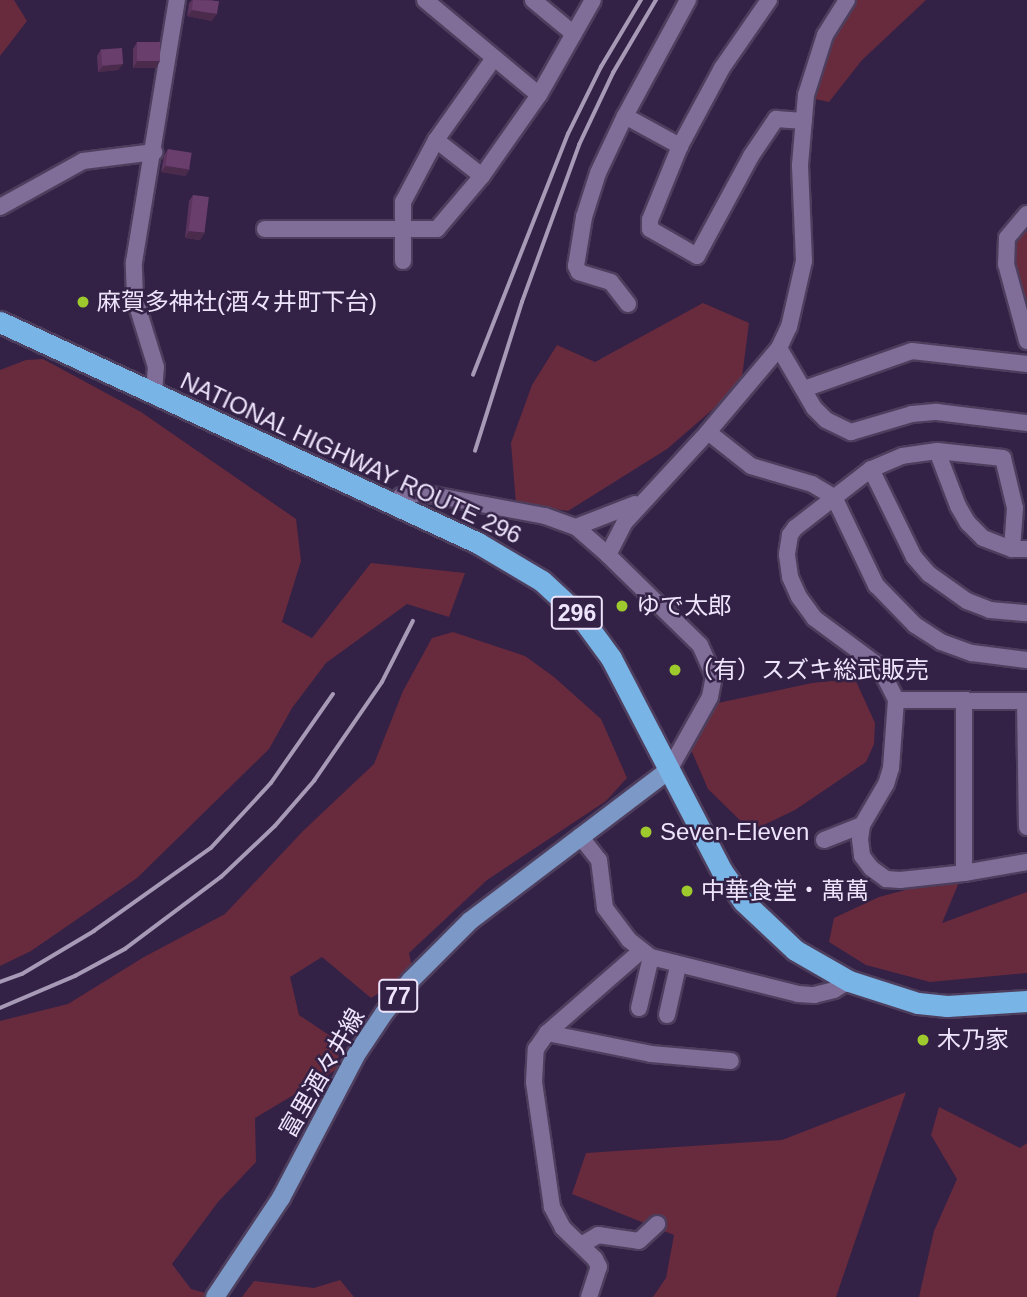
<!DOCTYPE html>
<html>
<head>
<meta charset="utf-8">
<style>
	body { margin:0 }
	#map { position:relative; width:1027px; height:1297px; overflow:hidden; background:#332146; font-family:Helvetica,"Noto Sans JP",sans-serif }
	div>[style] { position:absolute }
	.green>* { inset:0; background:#682b3d }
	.roads { filter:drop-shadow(2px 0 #4e3e5d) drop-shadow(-2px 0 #4e3e5d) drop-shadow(0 2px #4e3e5d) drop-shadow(0 -2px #4e3e5d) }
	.minor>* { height:16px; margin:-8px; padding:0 8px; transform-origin:8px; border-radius:8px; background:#816e98 }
	.major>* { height:18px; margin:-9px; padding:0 9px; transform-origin:9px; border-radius:9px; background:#7c98c7 }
	.highway>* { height:21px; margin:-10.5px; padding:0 10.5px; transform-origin:10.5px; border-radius:10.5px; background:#79b4e6 }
	.rail>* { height:3.5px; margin:-1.75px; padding:0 1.75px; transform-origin:1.75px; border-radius:1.75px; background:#a79ab7 }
	.wall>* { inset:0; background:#5a345d }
	.shaded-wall>* { inset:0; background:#4a2b4c }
	.building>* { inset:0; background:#693d6c; transform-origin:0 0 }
	.dots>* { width:19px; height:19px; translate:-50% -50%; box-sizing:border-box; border:4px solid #332146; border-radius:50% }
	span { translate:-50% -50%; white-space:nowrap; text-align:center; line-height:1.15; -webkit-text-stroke:5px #332146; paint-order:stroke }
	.shield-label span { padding:2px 5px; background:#332146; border:2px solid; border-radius:5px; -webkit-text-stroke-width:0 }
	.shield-label { font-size:23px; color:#eee4fc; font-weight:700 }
	.poi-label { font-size:24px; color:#eee4fc }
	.left { translate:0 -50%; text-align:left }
	.street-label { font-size:24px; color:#eee4fc }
</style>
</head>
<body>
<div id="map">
	<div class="green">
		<i style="clip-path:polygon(0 0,14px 0,27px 21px,0 56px)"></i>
		<i style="clip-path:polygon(851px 0,926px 0,862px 60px,829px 102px,810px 98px,829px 36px)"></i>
		<i style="clip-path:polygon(1027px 221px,1027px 300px,1019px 299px,1010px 265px,1011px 240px)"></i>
		<i style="clip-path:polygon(703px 303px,749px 323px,741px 385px,667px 449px,568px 511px,516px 503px,511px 443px,532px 385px,557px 345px,595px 362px)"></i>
		<i style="clip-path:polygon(43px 359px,141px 412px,296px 519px,301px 561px,282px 622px,312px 638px,371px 563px,465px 573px,449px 617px,407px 604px,326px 663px,292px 708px,269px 749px,137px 878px,31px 951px,0 966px,0 370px,26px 360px)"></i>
		<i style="clip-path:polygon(453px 632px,525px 656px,554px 677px,601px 719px,627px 778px,606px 801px,487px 880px,409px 953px,413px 972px,371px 998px,322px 957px,290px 977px,299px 1015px,338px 1041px,339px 1068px,255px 1118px,256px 1162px,218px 1202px,172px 1264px,191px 1289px,220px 1297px,0 1297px,0 1021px,68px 1004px,144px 957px,225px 914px,303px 831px,374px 764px,403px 691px,432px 638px)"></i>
		<i style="clip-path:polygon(855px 679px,875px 723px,874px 744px,866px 762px,795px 810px,751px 831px,708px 789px,689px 745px,700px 721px,718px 703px,812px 683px)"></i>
		<i style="clip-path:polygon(962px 875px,942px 923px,1027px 892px,1027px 973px,930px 982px,866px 965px,829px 942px,834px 918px,879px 897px)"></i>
		<i style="clip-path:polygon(906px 1092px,836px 1297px,653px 1297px,666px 1278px,674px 1235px,572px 1194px,586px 1153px,782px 1140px)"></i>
		<i style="clip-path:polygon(939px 1107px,1020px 1148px,1027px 1143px,1027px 1297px,919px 1297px,934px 1231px,957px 1179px,931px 1135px)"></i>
		<i style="clip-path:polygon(340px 1280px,354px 1297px,242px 1297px,254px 1281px,314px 1288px)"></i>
	</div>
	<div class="roads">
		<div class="minor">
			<i style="left:425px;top:0;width:148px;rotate:39.8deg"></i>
			<i style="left:533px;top:0;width:53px;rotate:39.7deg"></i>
			<i style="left:769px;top:0;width:83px;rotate:124.7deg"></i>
			<i style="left:722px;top:68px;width:89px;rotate:118.3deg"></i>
			<i style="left:680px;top:146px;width:80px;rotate:112.1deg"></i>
			<i style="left:650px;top:220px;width:9px;rotate:90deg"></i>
			<i style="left:650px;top:229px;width:54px;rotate:29.9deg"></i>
			<i style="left:697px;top:256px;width:114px;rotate:-61.6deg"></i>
			<i style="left:751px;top:156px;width:45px;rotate:-56deg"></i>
			<i style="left:776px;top:119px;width:28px;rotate:4deg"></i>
			<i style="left:625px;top:116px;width:63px;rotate:28.6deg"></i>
			<i style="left:436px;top:140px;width:58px;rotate:38deg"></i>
			<i style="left:0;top:207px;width:95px;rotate:-29deg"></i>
			<i style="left:83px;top:161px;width:72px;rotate:-7.2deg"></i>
			<i style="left:1027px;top:214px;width:31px;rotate:130deg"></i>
			<i style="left:1007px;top:238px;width:26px;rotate:92deg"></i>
			<i style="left:1006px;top:264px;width:80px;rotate:74.7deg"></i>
			<i style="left:265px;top:229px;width:172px"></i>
			<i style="left:437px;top:229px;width:70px;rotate:-49.7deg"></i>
			<i style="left:482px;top:176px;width:99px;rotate:-54.9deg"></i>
			<i style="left:539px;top:95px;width:109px;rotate:-60.4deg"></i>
			<i style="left:403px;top:261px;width:59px;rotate:-90deg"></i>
			<i style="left:403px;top:202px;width:70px;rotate:-62deg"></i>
			<i style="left:436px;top:140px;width:100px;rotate:-54.7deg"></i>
			<i style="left:628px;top:304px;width:28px;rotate:-128deg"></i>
			<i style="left:611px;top:282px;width:34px;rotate:-163deg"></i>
			<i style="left:579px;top:272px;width:7px;rotate:-117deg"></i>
			<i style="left:576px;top:266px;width:50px;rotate:-80.7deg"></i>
			<i style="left:584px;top:217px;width:46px;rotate:-72.3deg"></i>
			<i style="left:598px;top:173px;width:63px;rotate:-64.7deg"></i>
			<i style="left:625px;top:116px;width:132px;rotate:-61.5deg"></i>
			<i style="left:779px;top:348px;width:69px;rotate:59.7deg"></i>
			<i style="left:814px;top:408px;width:17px;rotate:45deg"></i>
			<i style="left:826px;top:420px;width:28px;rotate:26deg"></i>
			<i style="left:851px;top:432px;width:64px;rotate:-16.4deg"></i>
			<i style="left:912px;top:414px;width:25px;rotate:-5deg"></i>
			<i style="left:937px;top:412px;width:91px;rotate:7deg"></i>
			<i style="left:804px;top:389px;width:114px;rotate:-19.4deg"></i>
			<i style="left:912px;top:351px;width:116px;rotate:6.4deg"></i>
			<i style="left:154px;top:394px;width:27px;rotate:-86deg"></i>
			<i style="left:156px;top:367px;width:71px;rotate:-107.2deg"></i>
			<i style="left:135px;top:299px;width:37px;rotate:-92deg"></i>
			<i style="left:134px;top:262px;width:266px;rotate:-80.7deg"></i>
			<i style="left:708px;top:432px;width:55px;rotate:38.3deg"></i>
			<i style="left:751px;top:466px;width:64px;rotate:16.4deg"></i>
			<i style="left:812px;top:484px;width:26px;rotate:31deg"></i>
			<i style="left:834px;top:497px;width:98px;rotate:64.5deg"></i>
			<i style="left:876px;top:585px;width:56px;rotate:45.7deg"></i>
			<i style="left:915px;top:625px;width:31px;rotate:33deg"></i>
			<i style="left:941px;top:642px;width:33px;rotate:20deg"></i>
			<i style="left:972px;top:653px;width:55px;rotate:7.3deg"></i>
			<i style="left:937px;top:451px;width:59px;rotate:69.1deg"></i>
			<i style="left:958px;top:506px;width:20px;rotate:60deg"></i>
			<i style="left:968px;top:523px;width:21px;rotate:45deg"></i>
			<i style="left:983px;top:538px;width:31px;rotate:21deg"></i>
			<i style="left:1012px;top:549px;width:15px"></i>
			<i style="left:871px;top:469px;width:98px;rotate:64deg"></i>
			<i style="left:914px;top:557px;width:23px;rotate:49deg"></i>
			<i style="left:929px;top:574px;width:47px;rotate:35.4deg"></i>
			<i style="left:967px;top:601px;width:25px;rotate:21deg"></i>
			<i style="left:990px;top:610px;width:37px;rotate:5deg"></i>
			<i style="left:395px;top:505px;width:11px;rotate:-56deg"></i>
			<i style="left:401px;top:496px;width:21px;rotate:-8deg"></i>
			<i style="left:422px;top:493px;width:125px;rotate:10.6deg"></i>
			<i style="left:545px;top:516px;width:33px;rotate:20deg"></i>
			<i style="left:576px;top:527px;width:43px;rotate:41.2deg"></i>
			<i style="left:608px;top:555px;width:129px;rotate:44.4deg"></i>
			<i style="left:700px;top:645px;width:34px;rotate:66deg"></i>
			<i style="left:714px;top:676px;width:21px;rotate:101deg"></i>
			<i style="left:710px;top:697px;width:84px;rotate:119.3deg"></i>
			<i style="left:576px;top:527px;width:63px;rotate:-21.3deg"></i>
			<i style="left:1012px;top:549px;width:41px;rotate:-85.8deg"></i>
			<i style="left:1015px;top:508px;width:51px;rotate:-103.5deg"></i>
			<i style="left:1003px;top:458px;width:66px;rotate:-173.9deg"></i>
			<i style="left:937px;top:451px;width:35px;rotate:172deg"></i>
			<i style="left:902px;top:456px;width:34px;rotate:157deg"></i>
			<i style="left:871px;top:469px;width:96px;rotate:142.2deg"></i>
			<i style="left:795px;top:528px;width:9px;rotate:126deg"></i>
			<i style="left:790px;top:535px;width:20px;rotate:99deg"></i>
			<i style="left:787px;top:555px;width:22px;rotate:82deg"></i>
			<i style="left:790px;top:577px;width:22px;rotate:66deg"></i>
			<i style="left:799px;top:597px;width:26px;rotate:54deg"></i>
			<i style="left:814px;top:618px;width:81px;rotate:36.4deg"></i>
			<i style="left:879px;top:666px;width:38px;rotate:63deg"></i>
			<i style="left:896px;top:700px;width:68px;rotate:94.2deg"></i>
			<i style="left:891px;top:768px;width:17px;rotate:107deg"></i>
			<i style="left:886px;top:784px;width:48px;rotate:120.3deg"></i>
			<i style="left:862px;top:825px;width:14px;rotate:98deg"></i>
			<i style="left:860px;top:839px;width:17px;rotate:83deg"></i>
			<i style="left:862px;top:856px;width:15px;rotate:53deg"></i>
			<i style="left:871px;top:868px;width:19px;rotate:36deg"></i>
			<i style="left:886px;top:879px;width:14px;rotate:4deg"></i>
			<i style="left:900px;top:880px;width:64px;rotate:-6.2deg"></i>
			<i style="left:964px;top:873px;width:64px;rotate:-9.9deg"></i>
			<i style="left:608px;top:555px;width:37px;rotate:-63deg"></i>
			<i style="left:625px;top:522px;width:122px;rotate:-47.3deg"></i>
			<i style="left:708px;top:432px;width:110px;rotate:-49.8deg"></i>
			<i style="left:779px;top:348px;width:23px;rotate:-65deg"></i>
			<i style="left:789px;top:327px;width:68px;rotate:-77.2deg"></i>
			<i style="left:804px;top:261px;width:96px;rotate:-92.4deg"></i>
			<i style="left:800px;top:165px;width:70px;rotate:-85.1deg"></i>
			<i style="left:806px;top:95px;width:63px;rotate:-72.4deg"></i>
			<i style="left:825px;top:35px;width:41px;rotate:-57.8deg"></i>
			<i style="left:896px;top:700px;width:131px;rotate:0.4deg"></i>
			<i style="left:1025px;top:701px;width:126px;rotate:89.1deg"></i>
			<i style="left:964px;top:702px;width:171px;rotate:90deg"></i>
			<i style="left:580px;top:836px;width:31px;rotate:52deg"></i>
			<i style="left:599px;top:860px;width:48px;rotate:82.9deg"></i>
			<i style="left:605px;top:908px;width:40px;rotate:53deg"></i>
			<i style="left:629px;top:940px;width:28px;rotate:38deg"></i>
			<i style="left:651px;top:957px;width:152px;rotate:14.1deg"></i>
			<i style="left:798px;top:994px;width:16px;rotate:4deg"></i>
			<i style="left:814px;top:995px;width:21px;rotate:-14deg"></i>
			<i style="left:834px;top:990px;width:17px;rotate:-31deg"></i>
			<i style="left:824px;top:840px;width:41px;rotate:-21.5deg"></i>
			<i style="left:639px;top:1008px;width:52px;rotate:-76.8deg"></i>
			<i style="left:667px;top:1015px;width:50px;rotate:-77.3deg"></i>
			<i style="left:547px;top:1033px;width:106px;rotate:11.4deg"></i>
			<i style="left:651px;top:1054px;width:80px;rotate:5deg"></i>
			<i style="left:581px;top:1245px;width:20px;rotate:-30deg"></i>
			<i style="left:598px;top:1235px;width:41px;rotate:8.3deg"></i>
			<i style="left:639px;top:1241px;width:25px;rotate:-43deg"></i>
			<i style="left:589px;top:1297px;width:32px;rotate:-72deg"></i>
			<i style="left:599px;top:1267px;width:9px;rotate:-117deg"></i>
			<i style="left:595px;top:1259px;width:45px;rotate:-135.9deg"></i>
			<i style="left:563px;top:1228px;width:24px;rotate:-118deg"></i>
			<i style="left:552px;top:1207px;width:126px;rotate:-98.2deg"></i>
			<i style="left:534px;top:1082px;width:33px;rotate:-87deg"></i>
			<i style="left:536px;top:1049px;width:19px;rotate:-55deg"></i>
			<i style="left:547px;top:1033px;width:125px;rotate:-41.1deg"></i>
		</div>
		<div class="major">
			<i style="left:215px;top:1297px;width:119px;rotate:-56.3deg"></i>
			<i style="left:281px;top:1198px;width:161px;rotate:-62.3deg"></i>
			<i style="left:356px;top:1055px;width:50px;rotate:-56.3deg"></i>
			<i style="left:384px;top:1013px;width:43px;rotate:-50.7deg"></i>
			<i style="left:411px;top:980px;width:83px;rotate:-45deg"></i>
			<i style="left:470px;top:921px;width:250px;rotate:-37.2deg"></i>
		</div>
		<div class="highway">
			<i style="left:0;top:322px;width:527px;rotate:24.81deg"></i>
			<i style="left:478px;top:543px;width:74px;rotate:30.7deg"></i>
			<i style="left:542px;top:581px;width:53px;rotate:42.7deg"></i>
			<i style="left:581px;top:617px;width:51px;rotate:53.8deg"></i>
			<i style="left:611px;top:658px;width:240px;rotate:62.5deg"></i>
			<i style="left:722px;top:871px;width:37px;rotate:55deg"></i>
			<i style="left:743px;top:901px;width:71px;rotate:43.3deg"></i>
			<i style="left:795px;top:950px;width:62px;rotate:29.9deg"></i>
			<i style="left:849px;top:981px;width:72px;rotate:17.7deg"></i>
			<i style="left:918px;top:1003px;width:29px;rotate:6deg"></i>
			<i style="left:947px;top:1006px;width:80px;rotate:-3.6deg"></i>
		</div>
	</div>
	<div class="rail">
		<i style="left:473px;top:375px;width:259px;rotate:-68.5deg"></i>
		<i style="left:568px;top:134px;width:75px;rotate:-63.8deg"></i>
		<i style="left:601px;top:67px;width:78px;rotate:-59.2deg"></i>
		<i style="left:475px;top:451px;width:156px;rotate:-72.5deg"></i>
		<i style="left:522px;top:302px;width:167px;rotate:-70deg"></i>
		<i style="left:579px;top:145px;width:80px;rotate:-64.7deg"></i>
		<i style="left:613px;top:73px;width:85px;rotate:-59.5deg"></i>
		<i style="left:0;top:982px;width:23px;rotate:-20deg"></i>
		<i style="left:22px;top:974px;width:84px;rotate:-30.8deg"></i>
		<i style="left:94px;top:931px;width:143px;rotate:-35.4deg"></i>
		<i style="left:211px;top:848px;width:88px;rotate:-47.3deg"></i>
		<i style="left:271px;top:783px;width:108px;rotate:-55.1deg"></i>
		<i style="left:0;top:1008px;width:82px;rotate:-23.1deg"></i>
		<i style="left:75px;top:976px;width:57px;rotate:-28.4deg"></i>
		<i style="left:125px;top:949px;width:120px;rotate:-36.9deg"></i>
		<i style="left:221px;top:877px;width:74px;rotate:-43.4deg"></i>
		<i style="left:275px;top:826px;width:60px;rotate:-49.1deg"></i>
		<i style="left:314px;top:781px;width:120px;rotate:-55.5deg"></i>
		<i style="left:382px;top:682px;width:68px;rotate:-63.1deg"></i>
	</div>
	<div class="wall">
		<i style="clip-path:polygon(192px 0,213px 0,212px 21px,187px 16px,189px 3px)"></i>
		<i style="clip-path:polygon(137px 42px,156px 68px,133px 68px,133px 49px)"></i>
		<i style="clip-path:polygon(101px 49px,123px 64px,118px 70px,98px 72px,97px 56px)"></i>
		<i style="clip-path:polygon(168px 149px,190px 169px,185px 176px,161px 172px,164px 155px)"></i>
		<i style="clip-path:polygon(193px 195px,200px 240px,185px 238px,189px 201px)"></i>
	</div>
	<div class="shaded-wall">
		<i style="clip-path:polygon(192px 10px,217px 14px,212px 21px,187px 16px)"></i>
		<i style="clip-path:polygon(137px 61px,160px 61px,156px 68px,133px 68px)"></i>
		<i style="clip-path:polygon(123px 64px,118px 70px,98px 72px,103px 66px)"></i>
		<i style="clip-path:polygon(166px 166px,190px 169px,185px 176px,161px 172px)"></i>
		<i style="clip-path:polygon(189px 231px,205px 233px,200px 240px,185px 238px)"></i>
	</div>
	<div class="building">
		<i style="clip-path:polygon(193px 0,219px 1px,217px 14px,192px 10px)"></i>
		<i style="left:137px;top:42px;width:23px;height:19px"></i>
		<i style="left:122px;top:48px;width:16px;height:21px;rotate:86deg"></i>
		<i style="left:168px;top:149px;width:24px;height:17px;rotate:9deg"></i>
		<i style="left:193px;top:195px;width:16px;height:36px;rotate:7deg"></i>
	</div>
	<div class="dots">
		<i style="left:83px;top:302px;background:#9fca2d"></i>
		<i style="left:622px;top:606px;background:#9fca2d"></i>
		<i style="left:675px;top:670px;background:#9fca2d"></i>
		<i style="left:646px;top:832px;background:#9fca2d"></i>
		<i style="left:687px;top:891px;background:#9fca2d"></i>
		<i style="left:923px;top:1040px;background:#9fca2d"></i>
	</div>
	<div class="shield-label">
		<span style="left:577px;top:613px">296</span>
		<span style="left:398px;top:996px">77</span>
	</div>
	<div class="poi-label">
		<span class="left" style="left:97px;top:302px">麻賀多神社(酒々井町下台)</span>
		<span class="left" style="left:636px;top:606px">ゆで太郎</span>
		<span class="left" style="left:689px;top:670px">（有）スズキ総武販売</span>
		<span class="left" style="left:660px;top:832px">Seven-Eleven</span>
		<span class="left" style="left:701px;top:891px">中華食堂・萬萬</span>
		<span class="left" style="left:937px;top:1040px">木乃家</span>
	</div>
	<div class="street-label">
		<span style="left:351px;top:458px;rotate:25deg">NATIONAL HIGHWAY ROUTE 296</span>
		<span style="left:322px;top:1073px;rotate:-60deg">富里酒々井線</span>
	</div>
</div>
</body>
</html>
